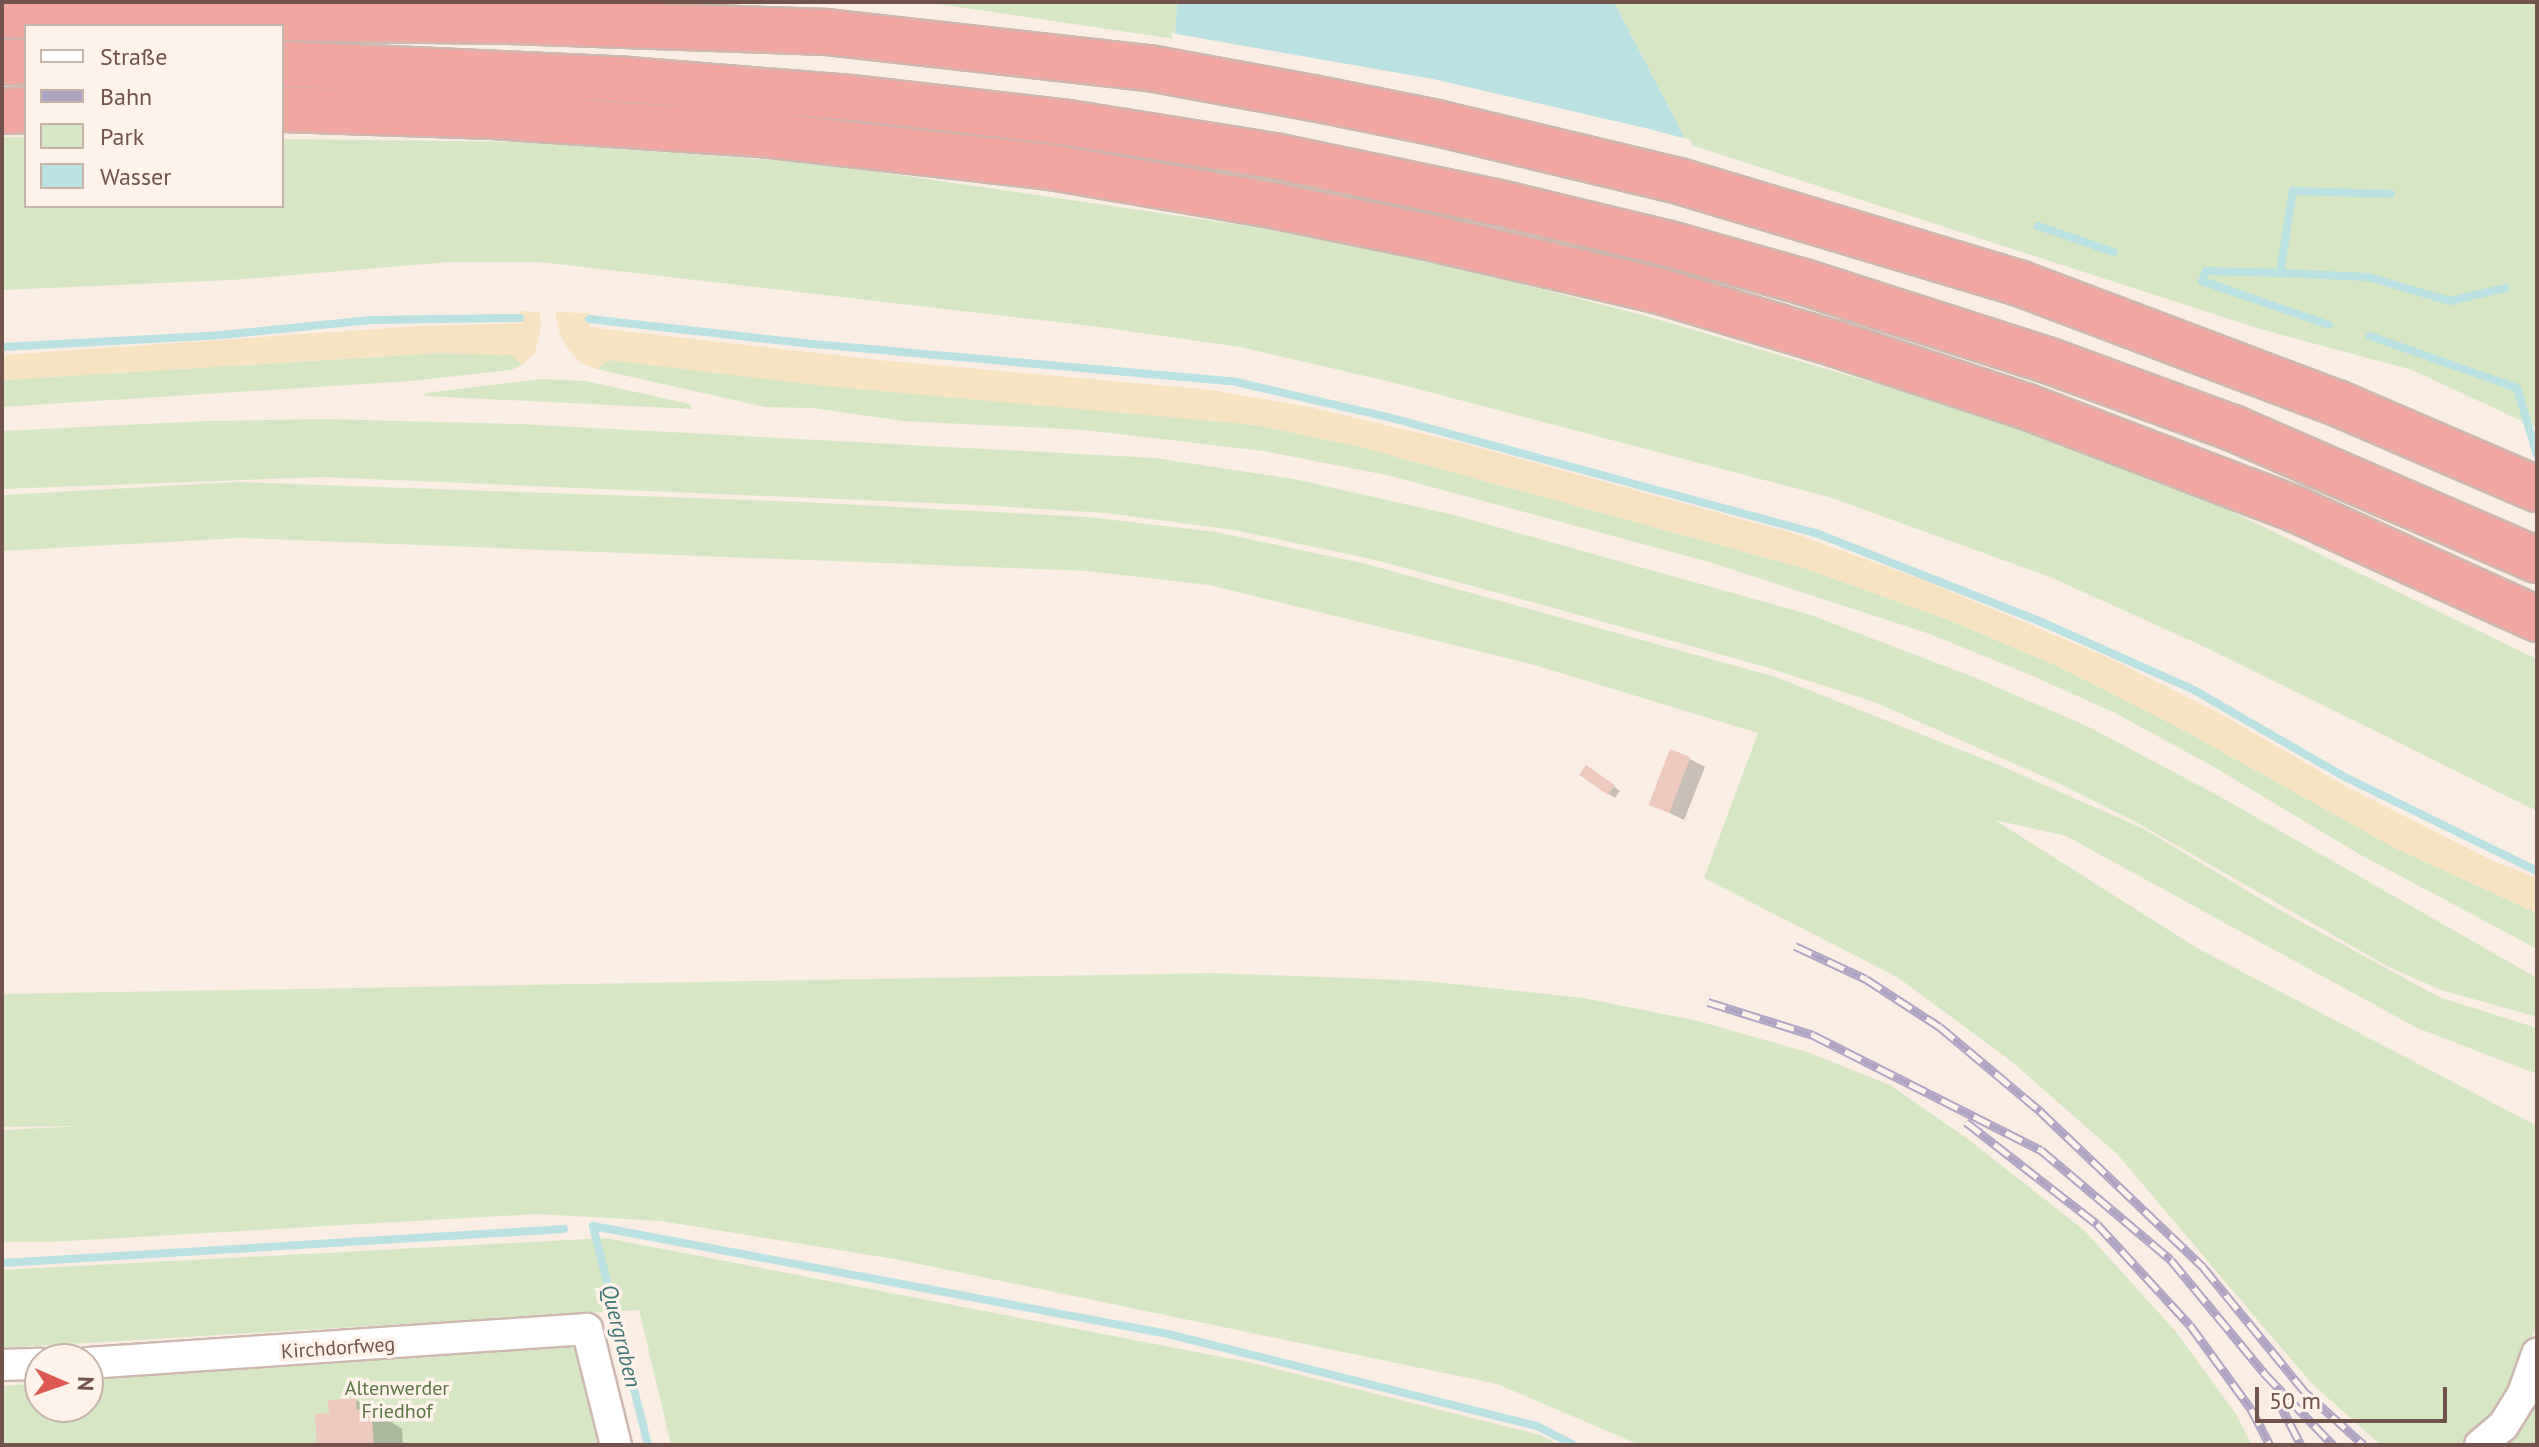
<!DOCTYPE html>
<html>
<head>
<meta charset="utf-8">
<style>
	body { margin:0 }
	#map { position:relative; width:2539px; height:1447px; overflow:hidden; background:#faeee4; font-family:"PT Sans",sans-serif }
	div>[style] { position:absolute }
	.green>* { inset:0; background:#d7e7c4 }
	.sand>* { inset:0; background:#f8e3c1 }
	.water>* { inset:0; background:#bae2e2 }
	.pier>* { inset:0; background:#faeee4 }
	.shadow>* { inset:0; background:#0003 }
	.stream>* { height:8px; margin:-4px; padding:0 4px; transform-origin:4px; border-radius:4px; background:#bae2e2 }
	.building>* { inset:0; background:#eec9bd; transform-origin:0 0 }
	.roads { filter:drop-shadow(2px 0 #cdb7ae) drop-shadow(-2px 0 #cdb7ae) drop-shadow(0 2px #cdb7ae) drop-shadow(0 -2px #cdb7ae) }
	.minor>* { height:30px; margin:-15px; padding:0 15px; transform-origin:15px; border-radius:15px; background:#fff }
	.highway>* { height:44px; margin:-22px; padding:0 22px; transform-origin:22px; border-radius:22px; background:#f1a79f }
	.rail>* { height:9px; margin-top:-4.5px; transform-origin:0; background:repeating-linear-gradient(90deg,#fef3ea 0 18px,#afa4c3 0 36px); box-sizing:border-box; border-block:2px solid #afa4c3 }
	span { translate:-50% -50%; white-space:nowrap; text-align:center; line-height:1.15; -webkit-text-stroke:7px #fef3ea; paint-order:stroke }
	.street-label { font-size:20px; color:#71534b }
	.park-label { font-size:20px; color:#5b7644 }
	.water-label { font-size:22px; color:#407576; font-style:italic }
	.frame { position:absolute; inset:0; border:4px solid #71534b; pointer-events:none }
	.legend { position:absolute; left:24px; top:24px; width:260px; height:184px; box-sizing:border-box; background:#fef3ea; border:2px solid #c6b3aa; margin:0; padding:10px 14px; list-style:none; font-size:24px; color:#71534b }
	.legend li { display:flex; align-items:center; gap:16px; height:40px }
	.legend b { width:40px; border:2px solid #c6b3aa }
	.north { position:absolute; left:24px; top:1343px; width:80px; height:80px; box-sizing:border-box; background:#fef3ea; border:2px solid #c6b3aa; border-radius:50%; rotate:92deg; font-size:22px; font-weight:700; line-height:32px; text-align:center; color:#71534b }
	.north::after { content:''; display:block; margin:auto; width:28px; height:36px; background:#dc5a51; clip-path:polygon(50% 0,100% 100%,50% 72%,0 100%) }
	.scale { position:absolute; left:2255px; top:1387px; width:192px; height:36px; box-sizing:border-box; border:4px solid #71534b; border-top:0; padding-left:10px; font-size:24px; line-height:28px; white-space:nowrap; color:#71534b; -webkit-text-stroke:6px #fef3ea; paint-order:stroke }
</style>
</head>
<body>
<div id="map">
	<div class="green">
		<i style="clip-path:polygon(924px 2px,1177px 2px,1175px 39px)"></i>
		<i style="clip-path:polygon(1614px 2px,2537px 2px,2537px 428px,2412px 370px,2260px 329px,1688px 144px)"></i>
		<i style="clip-path:polygon(2px 137px,26px 137px,26px 206px,282px 206px,282px 139px,520px 142px,817px 163px,1255px 227px,1409px 255px,1646px 316px,1997px 419px,2210px 501px,2537px 659px,2537px 811px,2207px 648px,2050px 577px,1829px 497px,1391px 382px,1240px 347px,1092px 326px,540px 262px,450px 262px,232px 280px,2px 290px)"></i>
		<i style="clip-path:polygon(438px 353px,512px 355px,522px 365px,511px 370px,411px 381px,2px 407px,2px 380px)"></i>
		<i style="clip-path:polygon(608px 360px,1257px 425px,1361px 447px,1807px 569px,1949px 620px,2057px 666px,2178px 727px,2395px 848px,2537px 913px,2537px 949px,2359px 854px,2214px 767px,2117px 714px,2033px 676px,1927px 633px,1709px 562px,1391px 476px,1263px 451px,1085px 430px,903px 421px,812px 408px,765px 407px,596px 369px)"></i>
		<i style="clip-path:polygon(541px 379px,586px 381px,690px 404px,692px 409px,424px 396px,425px 393px)"></i>
		<i style="clip-path:polygon(324px 419px,519px 424px,1155px 458px,1294px 479px,1454px 515px,1811px 615px,1976px 678px,2089px 727px,2219px 796px,2537px 978px,2537px 1017px,2441px 990px,2387px 966px,2134px 821px,2058px 783px,1874px 702px,1766px 667px,1539px 604px,1371px 559px,1234px 530px,1106px 513px,977px 505px,322px 477px,2px 489px,2px 431px,205px 421px)"></i>
		<i style="clip-path:polygon(238px 482px,803px 502px,1088px 517px,1216px 532px,1366px 564px,1776px 677px,2004px 767px,2144px 829px,2276px 908px,2439px 997px,2537px 1028px,2537px 1074px,2417px 1028px,2066px 836px,1995px 820px,2197px 948px,2537px 1126px,2537px 1322px,2514px 1389px,2499px 1421px,2464px 1445px,2381px 1445px,2312px 1384px,2117px 1154px,2011px 1061px,1897px 977px,1704px 878px,1758px 733px,1531px 664px,1209px 585px,1087px 571px,240px 538px,2px 551px,2px 495px)"></i>
		<i style="clip-path:polygon(1214px 973px,1427px 981px,1583px 998px,1698px 1021px,1807px 1052px,1890px 1085px,1968px 1139px,2085px 1231px,2177px 1333px,2236px 1414px,2252px 1445px,1640px 1445px,1497px 1384px,900px 1260px,661px 1221px,537px 1214px,50px 1242px,2px 1242px,2px 1130px,84px 1126px,2px 1127px,2px 994px)"></i>
		<i style="clip-path:polygon(606px 1238px,1248px 1362px,1540px 1435px,1559px 1445px,671px 1445px,639px 1310px,2px 1348px,2px 1270px)"></i>
		<i style="clip-path:polygon(579px 1342px,600px 1445px,2px 1445px,2px 1386px,40px 1383px,40px 1407px,88px 1407px,88px 1380px)"></i>
		<i style="clip-path:polygon(2537px 1402px,2537px 1445px,2500px 1445px,2521px 1425px)"></i>
	</div>
	<div class="sand">
		<i style="clip-path:polygon(519px 311px,540px 312px,541px 327px,535px 353px,522px 365px,512px 355px,437px 353px,2px 380px,2px 355px,420px 326px,523px 323px)"></i>
		<i style="clip-path:polygon(555px 312px,589px 313px,589px 327px,879px 360px,1212px 390px,1309px 407px,1462px 443px,1796px 534px,1923px 580px,2109px 658px,2221px 714px,2347px 787px,2493px 861px,2537px 878px,2537px 913px,2395px 848px,2178px 727px,2057px 666px,1949px 620px,1807px 569px,1361px 447px,1257px 425px,825px 386px,608px 360px,596px 369px,581px 363px,569px 350px,560px 335px)"></i>
	</div>
	<div class="water">
		<i style="clip-path:polygon(1177px 2px,1614px 2px,1688px 144px,1433px 86px,1175px 39px)"></i>
	</div>
	<div class="pier">
		<i style="clip-path:polygon(1171px 33px,1433px 79px,1645px 128px,1691px 140px,1692px 145px,1688px 148px,1277px 58px,1174px 42px)"></i>
	</div>
	<div class="shadow">
		<i style="clip-path:polygon(1690px 759px,1705px 767px,1684px 820px,1651px 804px)"></i>
		<i style="clip-path:polygon(1593px 771px,1620px 791px,1615px 798px,1609px 794px)"></i>
		<i style="clip-path:polygon(356px 1400px,402px 1429px,403px 1445px,319px 1445px,331px 1415px)"></i>
	</div>
	<div class="stream">
		<i style="left:2038px;top:226px;width:80px;rotate:18.9deg"></i>
		<i style="left:2280px;top:273px;width:88px;rotate:2.6deg"></i>
		<i style="left:2368px;top:277px;width:85px;rotate:16.3deg"></i>
		<i style="left:2450px;top:301px;width:57px;rotate:-13.3deg"></i>
		<i style="left:589px;top:319px;width:225px;rotate:6.4deg"></i>
		<i style="left:813px;top:344px;width:425px;rotate:5.1deg"></i>
		<i style="left:1236px;top:382px;width:156px;rotate:13deg"></i>
		<i style="left:1388px;top:417px;width:443px;rotate:15.2deg"></i>
		<i style="left:1816px;top:533px;width:238px;rotate:21.5deg"></i>
		<i style="left:2037px;top:620px;width:172px;rotate:24deg"></i>
		<i style="left:2194px;top:690px;width:170px;rotate:30deg"></i>
		<i style="left:2341px;top:775px;width:218px;rotate:26.1deg"></i>
		<i style="left:2329px;top:325px;width:134px;rotate:-160.9deg"></i>
		<i style="left:2202px;top:281px;width:11px;rotate:-68deg"></i>
		<i style="left:2206px;top:271px;width:74px;rotate:1.5deg"></i>
		<i style="left:2280px;top:273px;width:83px;rotate:-81deg"></i>
		<i style="left:2293px;top:191px;width:98px;rotate:1.8deg"></i>
		<i style="left:2370px;top:336px;width:156px;rotate:19.5deg"></i>
		<i style="left:2517px;top:388px;width:70px;rotate:73.4deg"></i>
		<i style="left:2px;top:347px;width:219px;rotate:-3.1deg"></i>
		<i style="left:221px;top:335px;width:151px;rotate:-5.7deg"></i>
		<i style="left:371px;top:320px;width:149px;rotate:-0.8deg"></i>
		<i style="left:2px;top:1263px;width:563px;rotate:-3.46deg"></i>
		<i style="left:648px;top:1445px;width:226px;rotate:-104.1deg"></i>
		<i style="left:593px;top:1226px;width:585px;rotate:10.64deg"></i>
		<i style="left:1168px;top:1334px;width:380px;rotate:14deg"></i>
		<i style="left:1537px;top:1426px;width:42px;rotate:27.2deg"></i>
	</div>
	<div class="building">
		<i style="left:1670px;top:749px;width:22px;height:60px;rotate:21deg"></i>
		<i style="left:1586px;top:765px;width:35px;height:12px;rotate:35deg"></i>
		<i style="clip-path:polygon(356px 1398px,357px 1410px,371px 1409px,374px 1445px,317px 1445px,315px 1414px,329px 1413px,328px 1400px)"></i>
	</div>
	<div class="roads">
		<div class="minor">
			<i style="left:88px;top:1363px;width:500px;rotate:-3.9deg"></i>
			<i style="left:587px;top:1329px;width:120px;rotate:76deg"></i>
			<i style="left:2px;top:1365px;width:38px;rotate:-2deg"></i>
			<i style="left:2480px;top:1445px;width:30px;rotate:-40deg"></i>
			<i style="left:2503px;top:1426px;width:36px;rotate:-58deg"></i>
			<i style="left:2522px;top:1396px;width:45px;rotate:-70.3deg"></i>
		</div>
		<div class="highway">
			<i style="left:2px;top:15px;width:507px;rotate:0.68deg"></i>
			<i style="left:509px;top:21px;width:318px;rotate:2deg"></i>
			<i style="left:827px;top:32px;width:324px;rotate:6.4deg"></i>
			<i style="left:1149px;top:68px;width:167px;rotate:10.4deg"></i>
			<i style="left:1313px;top:98px;width:126px;rotate:11.4deg"></i>
			<i style="left:1437px;top:123px;width:252px;rotate:13.5deg"></i>
			<i style="left:1682px;top:182px;width:352px;rotate:16.7deg"></i>
			<i style="left:2019px;top:283px;width:340px;rotate:20.7deg"></i>
			<i style="left:2337px;top:403px;width:218px;rotate:23.3deg"></i>
			<i style="left:2px;top:62px;width:24px;rotate:-2deg"></i>
			<i style="left:282px;top:64px;width:346px;rotate:2.6deg"></i>
			<i style="left:628px;top:80px;width:226px;rotate:4.6deg"></i>
			<i style="left:853px;top:98px;width:210px;rotate:6.6deg"></i>
			<i style="left:1062px;top:122px;width:216px;rotate:9.1deg"></i>
			<i style="left:1275px;top:156px;width:221px;rotate:11.8deg"></i>
			<i style="left:1491px;top:201px;width:180px;rotate:13.5deg"></i>
			<i style="left:1666px;top:243px;width:143px;rotate:15.8deg"></i>
			<i style="left:1804px;top:282px;width:255px;rotate:17.8deg"></i>
			<i style="left:2047px;top:360px;width:198px;rotate:20.1deg"></i>
			<i style="left:2233px;top:428px;width:331px;rotate:23.5deg"></i>
			<i style="left:282px;top:109px;width:211px;rotate:1.9deg"></i>
			<i style="left:493px;top:116px;width:277px;rotate:3.9deg"></i>
			<i style="left:769px;top:135px;width:284px;rotate:6.5deg"></i>
			<i style="left:1051px;top:167px;width:218px;rotate:9.8deg"></i>
			<i style="left:1266px;top:204px;width:165px;rotate:11.5deg"></i>
			<i style="left:1428px;top:237px;width:234px;rotate:13.1deg"></i>
			<i style="left:1656px;top:290px;width:188px;rotate:16.7deg"></i>
			<i style="left:1836px;top:344px;width:199px;rotate:18.2deg"></i>
			<i style="left:2025px;top:406px;width:291px;rotate:20.9deg"></i>
			<i style="left:2297px;top:510px;width:264px;rotate:24.4deg"></i>
			<i style="left:2px;top:111px;width:24px;rotate:-2deg"></i>
		</div>
	</div>
	<div class="rail">
		<i style="left:1795px;top:946px;width:78px;rotate:24.9deg"></i>
		<i style="left:1866px;top:979px;width:88px;rotate:33deg"></i>
		<i style="left:1940px;top:1027px;width:131px;rotate:40deg"></i>
		<i style="left:2040px;top:1111px;width:226px;rotate:43.7deg"></i>
		<i style="left:2203px;top:1267px;width:161px;rotate:50.8deg"></i>
		<i style="left:2305px;top:1392px;width:79px;rotate:41.9deg"></i>
		<i style="left:1708px;top:1002px;width:110px;rotate:17.4deg"></i>
		<i style="left:1813px;top:1035px;width:255px;rotate:26.8deg"></i>
		<i style="left:2041px;top:1150px;width:170px;rotate:40.2deg"></i>
		<i style="left:2171px;top:1260px;width:146px;rotate:50.5deg"></i>
		<i style="left:2264px;top:1373px;width:100px;rotate:46.2deg"></i>
		<i style="left:1966px;top:1122px;width:166px;rotate:37.9deg"></i>
		<i style="left:2097px;top:1224px;width:137px;rotate:47.4deg"></i>
		<i style="left:2190px;top:1325px;width:104px;rotate:54deg"></i>
		<i style="left:2251px;top:1409px;width:41px;rotate:62.2deg"></i>
		<i style="left:2273px;top:1391px;width:61px;rotate:62.6deg"></i>
	</div>
	<div class="street-label">
		<span style="left:338px;top:1348px;rotate:-4deg">Kirchdorfweg</span>
	</div>
	<div class="park-label">
		<span style="left:397px;top:1400px">Altenwerder<br>Friedhof</span>
	</div>
	<div class="water-label">
		<span style="left:621px;top:1336px;rotate:76deg">Quergraben</span>
	</div>
	<div class="frame"></div>
	<ul class="legend">
	<li><b style="height:10px;background:#fff"></b>Straße</li>
	<li><b style="height:10px;background:#afa4c3"></b>Bahn</li>
	<li><b style="height:22px;background:#d7e7c4"></b>Park</li>
	<li><b style="height:22px;background:#bae2e2"></b>Wasser</li>
	</ul>
	<div class="north">N</div>
	<div class="scale">50 m</div>
</div>
</body>
</html>
